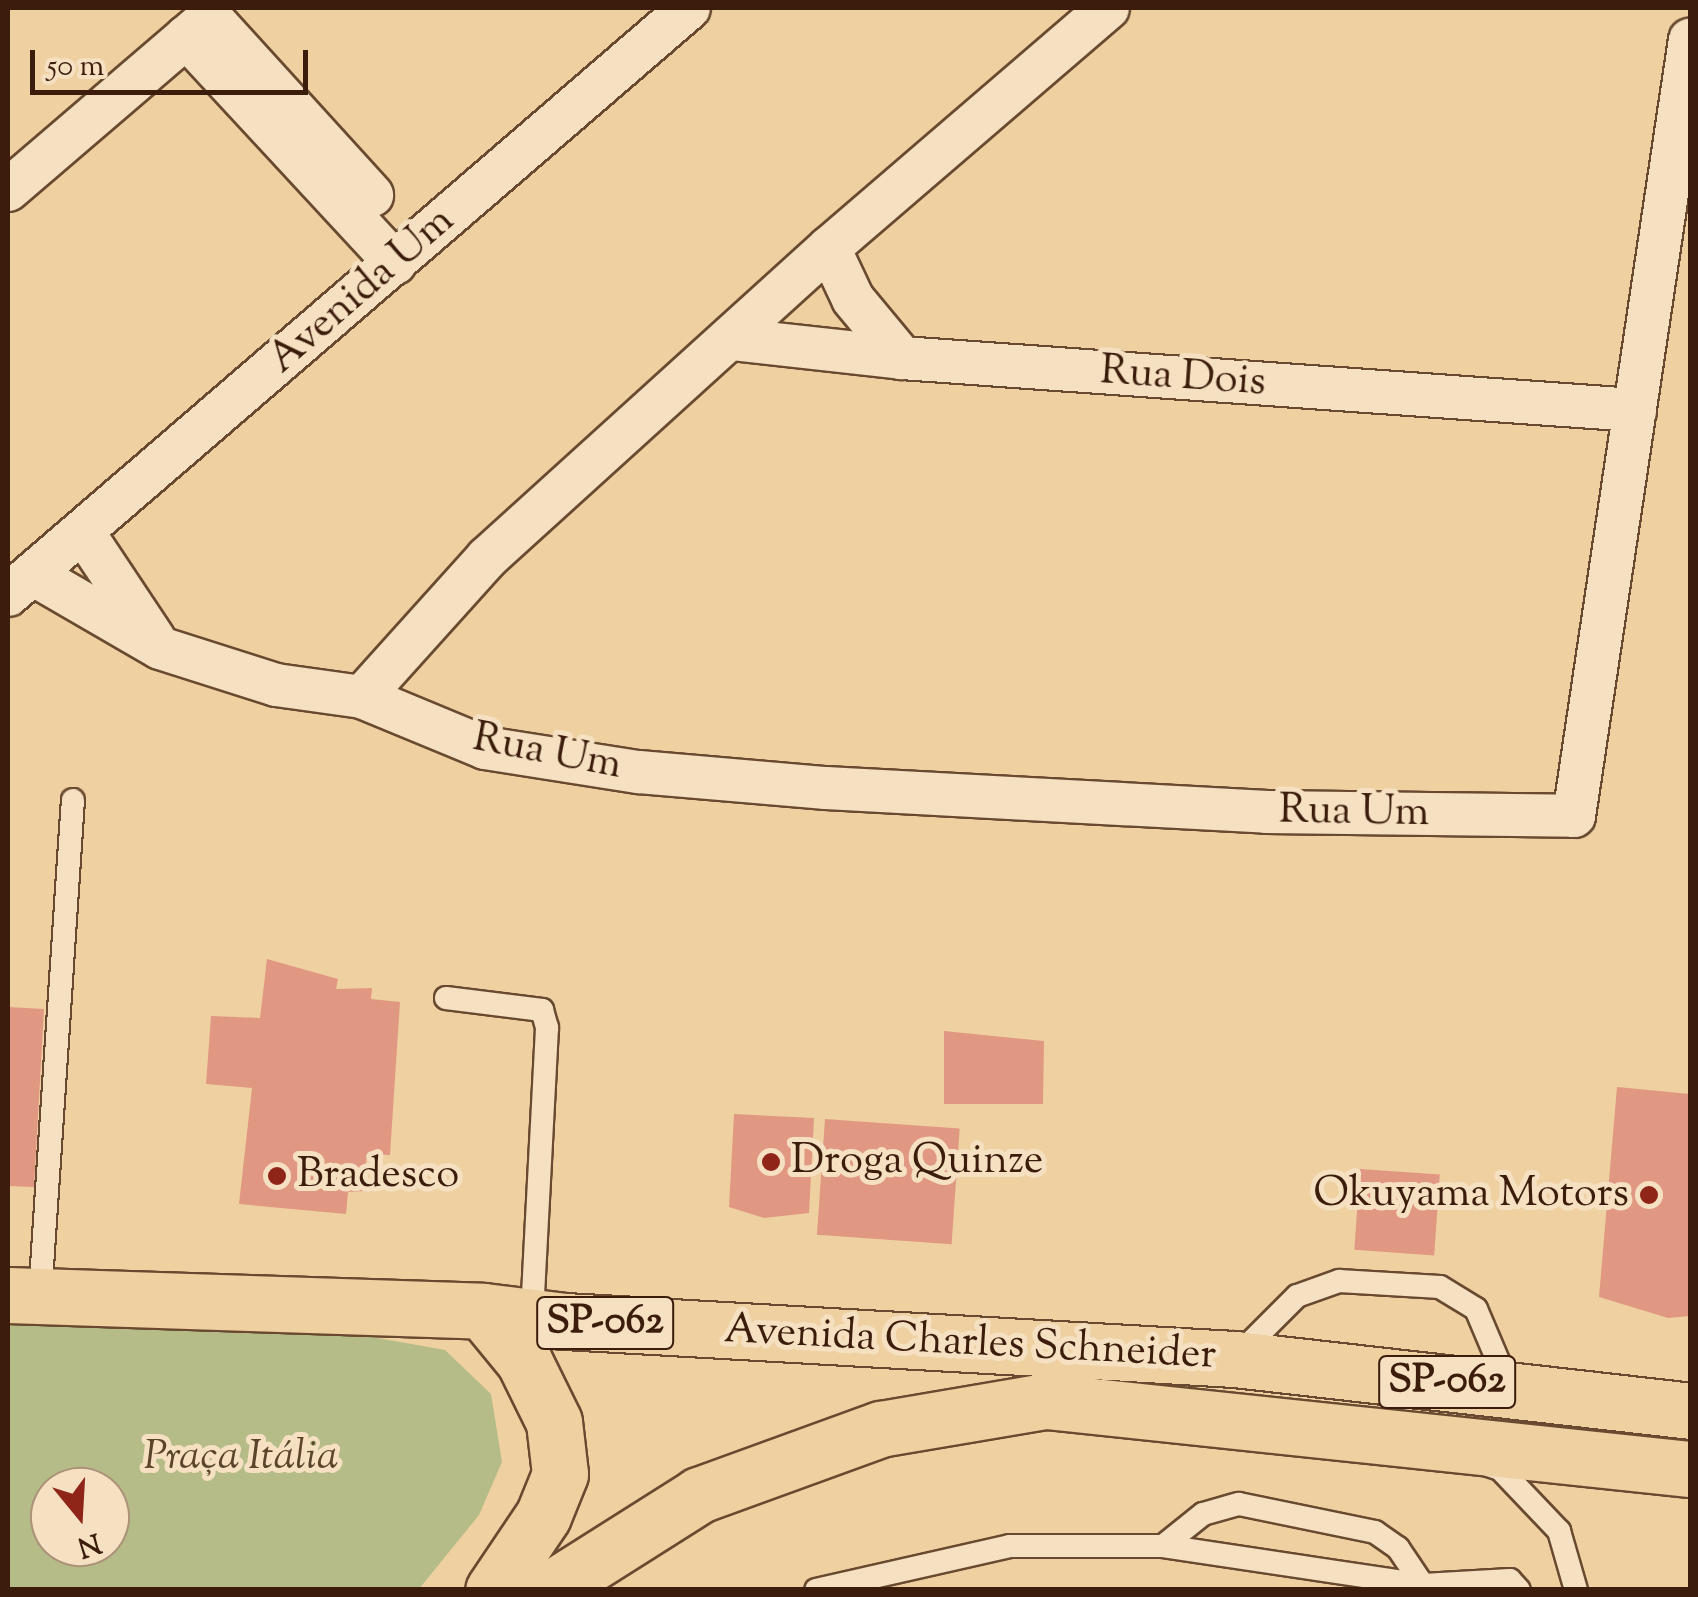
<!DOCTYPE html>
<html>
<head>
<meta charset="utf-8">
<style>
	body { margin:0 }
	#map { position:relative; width:1698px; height:1597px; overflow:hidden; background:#efd0a1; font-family:"Sorts Mill Goudy",serif }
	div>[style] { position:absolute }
	.green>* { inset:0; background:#b5bc88 }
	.building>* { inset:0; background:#e19882; transform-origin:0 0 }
	.roads { filter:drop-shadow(2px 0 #694a30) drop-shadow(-2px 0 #694a30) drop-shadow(0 2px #694a30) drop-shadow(0 -2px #694a30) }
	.service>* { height:22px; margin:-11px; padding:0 11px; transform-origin:11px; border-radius:11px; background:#f5e0c2 }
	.minor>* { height:42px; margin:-21px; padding:0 21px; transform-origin:21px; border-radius:21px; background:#f5e0c2 }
	.primary>* { height:55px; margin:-27.5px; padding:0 27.5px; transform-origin:27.5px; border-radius:27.5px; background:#efd0a1 }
	.dots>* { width:28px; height:28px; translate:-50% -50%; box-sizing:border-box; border:5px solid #f5e0c2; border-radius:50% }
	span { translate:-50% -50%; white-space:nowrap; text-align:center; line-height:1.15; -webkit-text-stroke:10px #f5e0c2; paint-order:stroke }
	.shield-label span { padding:2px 8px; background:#f5e0c2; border:2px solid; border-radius:8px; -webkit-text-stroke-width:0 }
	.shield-label { font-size:40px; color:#3c1d0b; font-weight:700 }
	.street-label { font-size:42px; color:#3c1d0b }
	.poi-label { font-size:42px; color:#3c1d0b }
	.left { translate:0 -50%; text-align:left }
	.right { translate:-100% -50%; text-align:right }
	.park-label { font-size:42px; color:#5a452a; font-style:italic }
	.frame { position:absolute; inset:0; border:10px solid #3c1d0b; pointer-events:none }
	.north { position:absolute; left:30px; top:1467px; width:100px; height:100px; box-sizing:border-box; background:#f5e0c2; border:2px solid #ab9279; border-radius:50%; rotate:162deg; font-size:28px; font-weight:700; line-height:40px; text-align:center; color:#3c1d0b }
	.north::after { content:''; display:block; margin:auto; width:35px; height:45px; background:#8f2418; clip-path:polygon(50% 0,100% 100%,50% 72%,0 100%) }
	.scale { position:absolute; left:30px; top:50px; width:278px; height:45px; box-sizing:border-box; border:5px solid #3c1d0b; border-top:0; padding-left:12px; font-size:30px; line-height:35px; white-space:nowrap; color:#3c1d0b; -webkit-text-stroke:8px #f5e0c2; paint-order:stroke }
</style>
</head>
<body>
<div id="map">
	<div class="green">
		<i style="clip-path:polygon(evenodd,8px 1315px,344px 1332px,445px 1350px,491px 1394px,502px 1462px,479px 1515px,419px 1589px,8px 1589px,8px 1315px,50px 1487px,110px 1487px,110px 1547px,50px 1547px,50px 1487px)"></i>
	</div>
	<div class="building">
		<i style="clip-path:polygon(267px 959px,338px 979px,336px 989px,372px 988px,371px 999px,400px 1002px,390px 1155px,367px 1154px,363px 1191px,348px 1192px,346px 1214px,239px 1204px,252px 1088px,206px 1084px,211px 1016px,260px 1018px)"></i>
		<i style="clip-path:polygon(8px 1007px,44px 1009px,34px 1187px,8px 1186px)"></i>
		<i style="clip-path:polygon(944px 1031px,1044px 1041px,1043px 1104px,944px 1104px)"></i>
		<i style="clip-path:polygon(1617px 1087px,1690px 1094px,1690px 1316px,1668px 1318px,1599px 1297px)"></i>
		<i style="clip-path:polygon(734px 1114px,814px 1118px,809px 1213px,764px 1218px,729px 1207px)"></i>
		<i style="left:825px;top:1119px;width:135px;height:116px;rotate:4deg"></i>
		<i style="left:1360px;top:1169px;width:80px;height:81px;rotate:4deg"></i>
	</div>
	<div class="roads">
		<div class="service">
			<i style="left:446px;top:998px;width:97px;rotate:7.1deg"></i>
			<i style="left:542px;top:1010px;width:19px;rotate:74deg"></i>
			<i style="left:547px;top:1028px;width:289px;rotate:93deg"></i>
			<i style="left:40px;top:1296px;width:497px;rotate:-86.2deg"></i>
			<i style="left:1239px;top:1354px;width:82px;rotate:-45deg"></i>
			<i style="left:1297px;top:1296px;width:45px;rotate:-19.7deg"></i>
			<i style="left:1339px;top:1281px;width:101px;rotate:3.4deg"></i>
			<i style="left:1440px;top:1287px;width:42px;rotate:31.4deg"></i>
			<i style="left:1476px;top:1309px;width:87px;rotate:67deg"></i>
			<i style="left:1485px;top:1464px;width:16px;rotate:18deg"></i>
			<i style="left:1500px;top:1469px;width:86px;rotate:46.4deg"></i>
			<i style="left:1559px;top:1531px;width:61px;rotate:73.9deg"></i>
			<i style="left:1163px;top:1546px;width:51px;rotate:-38.7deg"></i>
			<i style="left:1203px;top:1514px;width:37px;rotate:-16deg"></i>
			<i style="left:1239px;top:1504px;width:139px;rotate:11.6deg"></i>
			<i style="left:1375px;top:1532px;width:28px;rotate:35deg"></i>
			<i style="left:1398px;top:1548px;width:45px;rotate:56deg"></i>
			<i style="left:816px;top:1590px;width:199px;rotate:-12.8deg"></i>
			<i style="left:1010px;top:1546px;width:153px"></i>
			<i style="left:1163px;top:1546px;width:263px;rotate:8.5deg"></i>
			<i style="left:1423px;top:1585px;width:87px;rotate:-3.3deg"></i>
			<i style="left:1510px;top:1580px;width:13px;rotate:48deg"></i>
		</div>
		<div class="minor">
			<i style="left:210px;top:17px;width:241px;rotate:47.7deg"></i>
			<i style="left:186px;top:37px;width:308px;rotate:47.2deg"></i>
			<i style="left:8px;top:190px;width:260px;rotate:-40.6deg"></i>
			<i style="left:829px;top:248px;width:56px;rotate:64.8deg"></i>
			<i style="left:853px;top:299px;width:77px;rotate:50.3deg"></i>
			<i style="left:731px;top:339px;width:172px;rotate:6.3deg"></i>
			<i style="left:902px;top:358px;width:735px;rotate:4.06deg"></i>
			<i style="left:85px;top:535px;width:125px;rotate:56.4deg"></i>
			<i style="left:36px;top:576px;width:143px;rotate:30.1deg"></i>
			<i style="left:160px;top:648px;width:122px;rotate:17.7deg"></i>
			<i style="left:276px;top:685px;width:87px;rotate:7.9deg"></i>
			<i style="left:362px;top:697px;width:133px;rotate:22.5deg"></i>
			<i style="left:485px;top:748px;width:156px;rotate:8.9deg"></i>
			<i style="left:639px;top:772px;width:188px;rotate:4.9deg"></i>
			<i style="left:826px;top:788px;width:442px;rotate:3.1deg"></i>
			<i style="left:1267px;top:812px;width:307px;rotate:0.7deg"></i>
			<i style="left:1574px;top:816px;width:785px;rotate:-81.5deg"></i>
			<i style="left:8px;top:595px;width:899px;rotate:-40.76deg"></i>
			<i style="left:362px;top:697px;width:187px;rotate:-48deg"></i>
			<i style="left:487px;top:558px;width:462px;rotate:-42.2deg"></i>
			<i style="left:829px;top:248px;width:368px;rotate:-40.7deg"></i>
		</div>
		<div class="primary">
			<i style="left:8px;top:1295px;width:475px;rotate:1.9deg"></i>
			<i style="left:483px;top:1311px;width:83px;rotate:7deg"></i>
			<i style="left:565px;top:1321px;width:671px;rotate:3.25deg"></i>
			<i style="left:1235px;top:1359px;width:458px;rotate:6.5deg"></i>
			<i style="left:483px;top:1311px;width:65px;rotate:50.6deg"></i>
			<i style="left:524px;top:1361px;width:68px;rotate:63.8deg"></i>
			<i style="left:554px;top:1422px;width:52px;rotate:83.4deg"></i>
			<i style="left:560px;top:1474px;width:45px;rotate:112deg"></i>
			<i style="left:543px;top:1516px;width:89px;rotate:124deg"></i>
			<i style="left:549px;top:1590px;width:178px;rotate:-32.3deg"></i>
			<i style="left:699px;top:1495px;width:193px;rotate:-20deg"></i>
			<i style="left:880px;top:1429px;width:168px;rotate:-9.6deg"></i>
			<i style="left:1046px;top:1401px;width:648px;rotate:6.03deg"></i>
		</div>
	</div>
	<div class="dots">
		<i style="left:771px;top:1162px;background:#8f2418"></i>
		<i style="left:277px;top:1176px;background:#8f2418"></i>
		<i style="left:1649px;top:1195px;background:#8f2418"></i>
	</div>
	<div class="shield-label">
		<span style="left:605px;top:1323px">SP-062</span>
		<span style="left:1447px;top:1382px">SP-062</span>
	</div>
	<div class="street-label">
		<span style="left:362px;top:291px;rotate:-41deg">Avenida Um</span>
		<span style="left:1183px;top:378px;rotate:4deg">Rua Dois</span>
		<span style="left:547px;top:753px;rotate:11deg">Rua Um</span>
		<span style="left:1354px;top:813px;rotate:1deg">Rua Um</span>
		<span style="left:970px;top:1344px;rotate:3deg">Avenida Charles Schneider</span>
	</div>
	<div class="poi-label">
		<span class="left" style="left:791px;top:1162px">Droga Quinze</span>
		<span class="left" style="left:297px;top:1176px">Bradesco</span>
		<span class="right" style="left:1629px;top:1195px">Okuyama Motors</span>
	</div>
	<div class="park-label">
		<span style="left:241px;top:1458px">Praça Itália</span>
	</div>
	<div class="frame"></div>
	<div class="north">N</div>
	<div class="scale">50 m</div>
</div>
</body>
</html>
